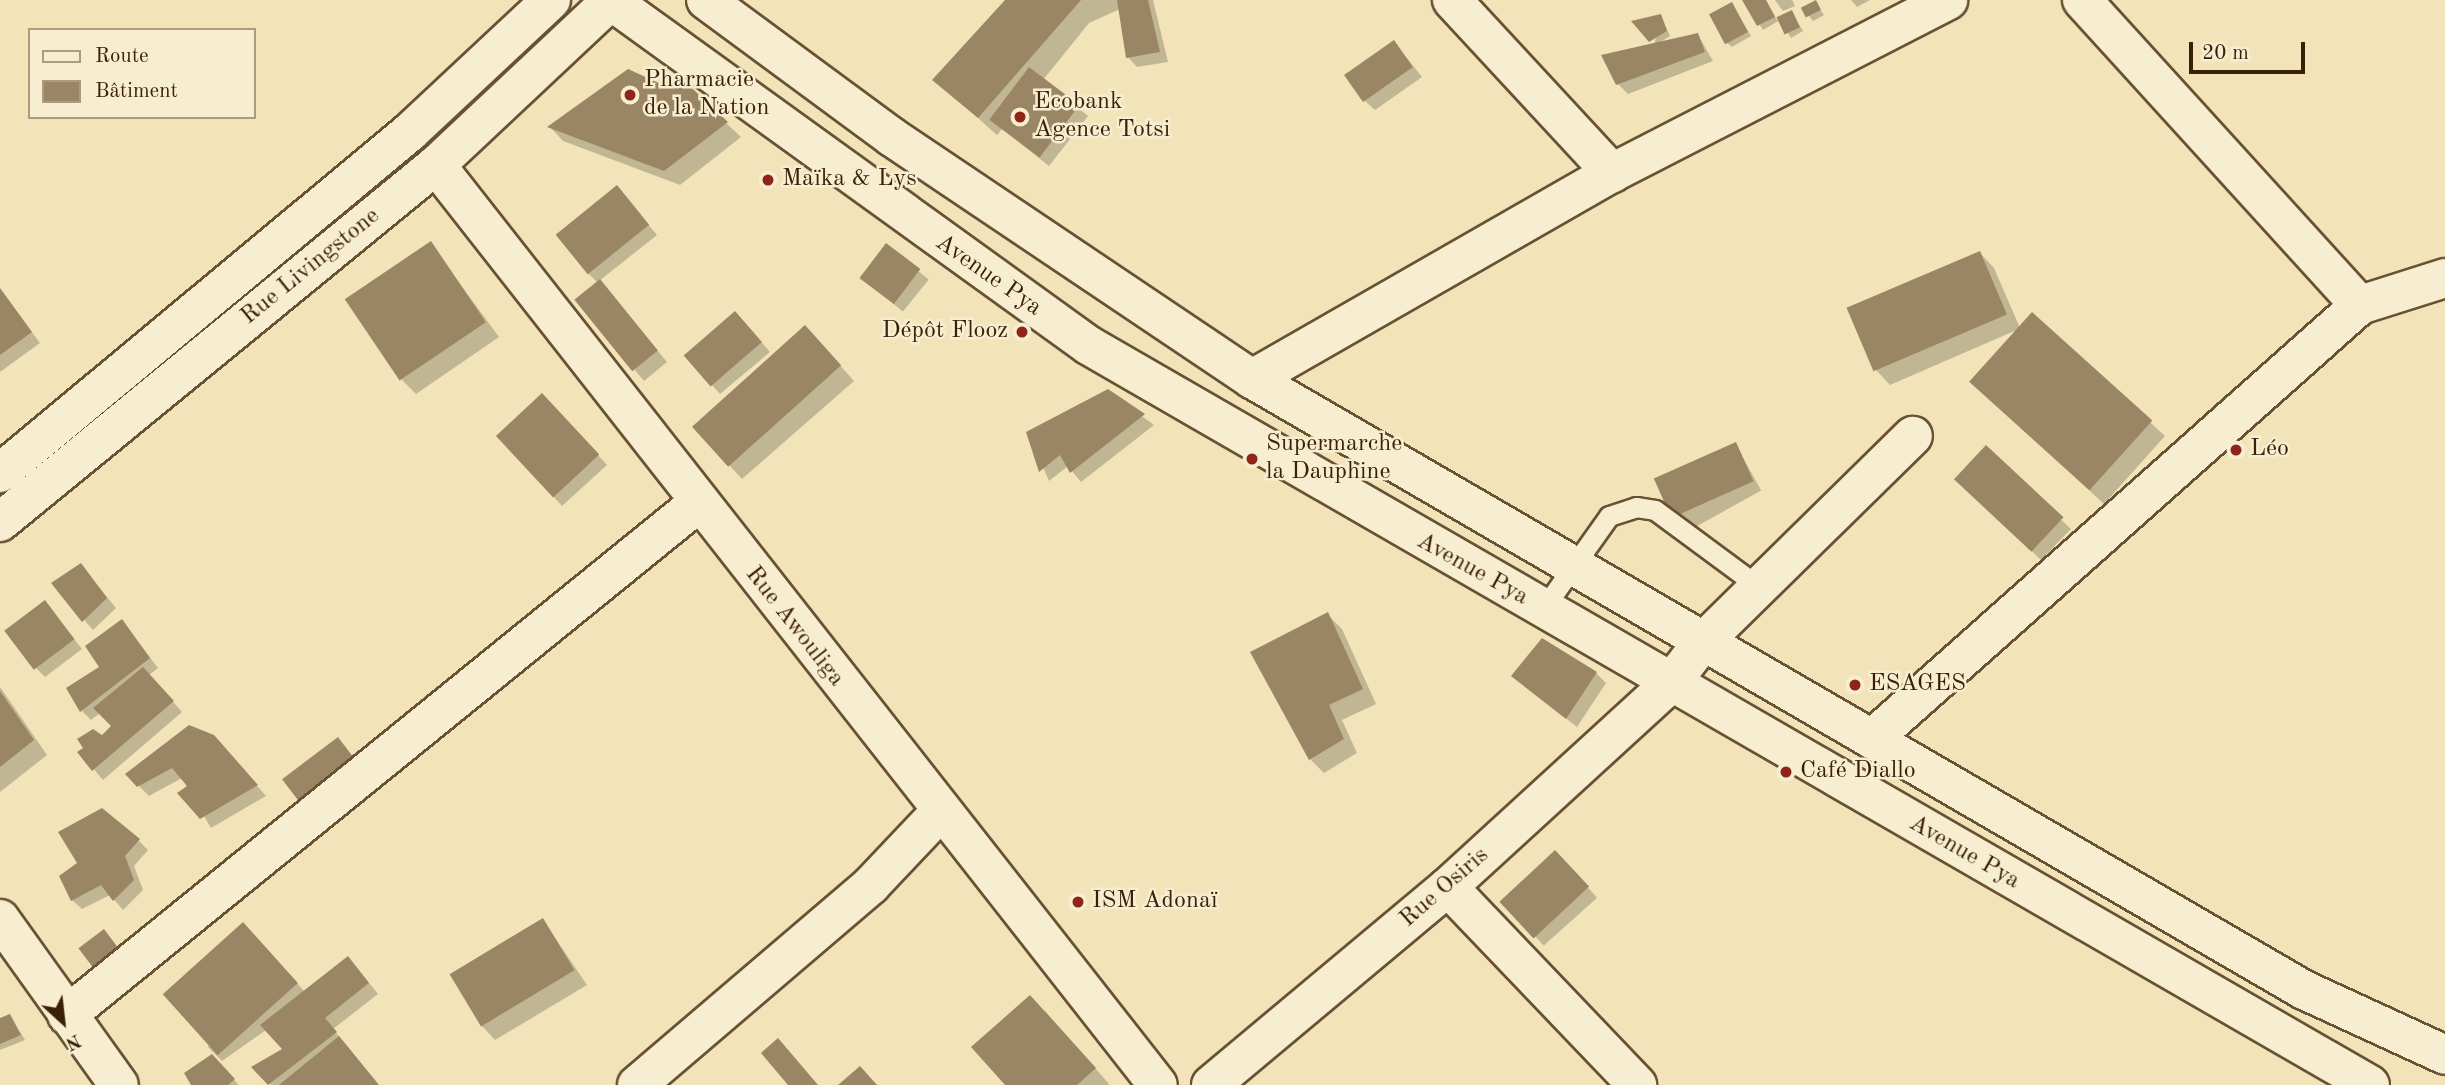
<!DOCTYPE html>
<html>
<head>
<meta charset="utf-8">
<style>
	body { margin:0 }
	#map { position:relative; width:2445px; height:1085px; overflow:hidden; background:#f2e4b8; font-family:"Old Standard TT",serif }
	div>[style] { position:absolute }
	.shadow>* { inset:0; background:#0003; transform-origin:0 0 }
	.building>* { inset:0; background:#9a8664; transform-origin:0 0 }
	.roads { filter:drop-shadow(2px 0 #695134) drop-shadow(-2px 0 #695134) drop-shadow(0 2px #695134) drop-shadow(0 -2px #695134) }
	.lane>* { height:19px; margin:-9.5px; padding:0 9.5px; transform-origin:9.5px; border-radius:9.5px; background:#f7edd1 }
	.street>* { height:38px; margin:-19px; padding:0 19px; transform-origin:19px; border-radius:19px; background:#f7edd1 }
	.secondary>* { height:38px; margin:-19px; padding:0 19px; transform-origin:19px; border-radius:19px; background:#f7edd1 }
	.dots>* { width:19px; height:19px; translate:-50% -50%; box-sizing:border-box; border:4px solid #f7edd1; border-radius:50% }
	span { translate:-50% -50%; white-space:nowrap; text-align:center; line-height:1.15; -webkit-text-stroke:5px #f7edd1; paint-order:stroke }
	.poi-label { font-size:24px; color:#3b2008 }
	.left { translate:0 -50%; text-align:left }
	.right { translate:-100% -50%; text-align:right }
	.street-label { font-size:24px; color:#3b2008 }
	.legend { position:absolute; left:28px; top:28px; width:228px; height:91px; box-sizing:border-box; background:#f7edd1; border:2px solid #ac9b81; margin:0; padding:9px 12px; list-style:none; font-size:21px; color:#3b2008 }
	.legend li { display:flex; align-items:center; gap:14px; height:35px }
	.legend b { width:35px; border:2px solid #ac9b81 }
	.north { position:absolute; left:28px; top:987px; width:70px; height:70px; -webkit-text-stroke:5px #f7edd1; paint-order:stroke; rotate:153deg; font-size:19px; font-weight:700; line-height:28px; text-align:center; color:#3b2008 }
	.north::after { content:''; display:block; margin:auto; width:24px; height:32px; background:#3b2008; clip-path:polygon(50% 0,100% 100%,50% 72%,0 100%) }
	.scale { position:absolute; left:2189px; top:42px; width:116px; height:32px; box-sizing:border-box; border:4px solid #3b2008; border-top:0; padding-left:9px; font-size:21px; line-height:24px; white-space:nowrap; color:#3b2008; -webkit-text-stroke:5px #f7edd1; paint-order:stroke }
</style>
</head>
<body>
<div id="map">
	<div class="shadow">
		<i style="clip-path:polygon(1007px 0,1153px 0,1168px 62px,1137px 67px,1128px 57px,1120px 9px,1089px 23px,1043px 80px,1088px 116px,1049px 166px,1002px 129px,997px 135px,935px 80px)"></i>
		<i style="clip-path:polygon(1744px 0,1766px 0,1777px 20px,1791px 12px,1803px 31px,1791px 38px,1780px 20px,1763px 30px)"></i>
		<i style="clip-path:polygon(1775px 0,1792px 0,1795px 6px,1783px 11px)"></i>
		<i style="clip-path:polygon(1851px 0,1870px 0,1857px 7px)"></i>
		<i style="clip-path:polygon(1815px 2px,1824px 15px,1813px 21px,1803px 8px)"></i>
		<i style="clip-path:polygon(1732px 4px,1751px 36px,1732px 47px,1727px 43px)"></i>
		<i style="clip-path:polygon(1661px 16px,1670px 36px,1659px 43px,1698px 35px,1713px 61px,1628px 94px,1618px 84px,1654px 45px)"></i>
		<i style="clip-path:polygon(1394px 42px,1422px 77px,1375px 110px,1365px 101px)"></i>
		<i style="clip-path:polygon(677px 77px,741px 137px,680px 185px,563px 141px,550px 127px)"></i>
		<i style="clip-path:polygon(617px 187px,657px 235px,599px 281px,667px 362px,644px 381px,577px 300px,598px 283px,588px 273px)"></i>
		<i style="clip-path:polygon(430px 243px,499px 337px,416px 394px,402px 380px)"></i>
		<i style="left:886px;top:245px;width:55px;height:41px;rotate:39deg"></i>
		<i style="clip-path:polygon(1980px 253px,1994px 268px,2020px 328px,2032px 314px,2165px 436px,2104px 504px,1985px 395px,2019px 329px,1890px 385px,1876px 370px,1849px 311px)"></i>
		<i style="clip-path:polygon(0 289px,40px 343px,0 372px)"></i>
		<i style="clip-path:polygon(745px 323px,770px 352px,720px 394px,685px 355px)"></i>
		<i style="clip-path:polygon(819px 342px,854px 381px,742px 479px,693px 426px)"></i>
		<i style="clip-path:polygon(1108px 391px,1154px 425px,1081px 482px,1068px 466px,1049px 481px,1028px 432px)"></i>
		<i style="clip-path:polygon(552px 405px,607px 465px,562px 506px,498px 435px)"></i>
		<i style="left:1736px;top:445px;width:52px;height:88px;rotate:61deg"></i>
		<i style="left:1986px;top:447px;width:118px;height:43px;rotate:44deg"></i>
		<i style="clip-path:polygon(81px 565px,116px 608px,93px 630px,53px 584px)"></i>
		<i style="clip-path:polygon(45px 603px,82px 649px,45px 677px,35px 667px)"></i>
		<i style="clip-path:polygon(1327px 614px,1342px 629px,1376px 704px,1342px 720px,1357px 753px,1324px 773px,1310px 759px)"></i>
		<i style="clip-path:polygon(122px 621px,158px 668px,149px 675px,182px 712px,103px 780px,80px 753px,114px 726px,100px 713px,91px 720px,82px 711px)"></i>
		<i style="clip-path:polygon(1596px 673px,1606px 683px,1577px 727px,1513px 676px)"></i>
		<i style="clip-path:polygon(0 687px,47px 755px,0 792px)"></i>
		<i style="clip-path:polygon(223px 747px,266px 796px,211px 828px,182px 778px,149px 796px,127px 774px)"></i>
		<i style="clip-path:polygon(138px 840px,148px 850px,134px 866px,143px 890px,123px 910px,110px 895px,82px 909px,72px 900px)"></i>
		<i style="left:1565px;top:862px;width:48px;height:72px;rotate:48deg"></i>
		<i style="clip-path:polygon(543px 920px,587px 985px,495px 1040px,481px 1025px)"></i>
		<i style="clip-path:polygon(257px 939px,305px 992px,357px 968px,378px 994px,333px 1029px,379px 1085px,271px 1085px,254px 1067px,284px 1050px,266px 1030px,222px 1061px,208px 1047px)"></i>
		<i style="clip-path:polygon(1045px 1011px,1109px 1084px,1108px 1085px,1008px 1085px)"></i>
		<i style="clip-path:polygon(10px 1016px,25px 1040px,0 1050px,0 1020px)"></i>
		<i style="clip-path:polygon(212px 1056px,238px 1084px,238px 1085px,193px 1085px)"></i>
	</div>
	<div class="building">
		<i style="clip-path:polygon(1005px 0,1081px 0,978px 118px,932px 80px)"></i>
		<i style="clip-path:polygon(1117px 0,1148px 0,1160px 52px,1126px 58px)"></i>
		<i style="clip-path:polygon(1742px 0,1766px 0,1775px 17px,1757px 26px)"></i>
		<i style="left:1816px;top:0;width:11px;height:17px;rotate:63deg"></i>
		<i style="left:1732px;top:2px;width:34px;height:26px;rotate:62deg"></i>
		<i style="left:1792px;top:10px;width:19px;height:17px;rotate:65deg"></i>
		<i style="clip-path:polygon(1661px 14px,1667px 31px,1649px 42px,1631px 21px)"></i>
		<i style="clip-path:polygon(1698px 33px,1705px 52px,1616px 85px,1601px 55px)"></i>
		<i style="left:1394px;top:40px;width:33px;height:61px;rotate:55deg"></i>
		<i style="left:1029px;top:67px;width:63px;height:66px;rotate:37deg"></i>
		<i style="clip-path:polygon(628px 69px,661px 84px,678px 75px,728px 122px,664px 171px,547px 127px)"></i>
		<i style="left:617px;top:185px;width:51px;height:79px;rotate:51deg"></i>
		<i style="left:431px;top:241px;width:98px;height:104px;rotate:56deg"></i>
		<i style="left:886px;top:243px;width:43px;height:44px;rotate:37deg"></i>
		<i style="left:1980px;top:251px;width:69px;height:145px;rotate:67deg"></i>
		<i style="left:600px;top:279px;width:92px;height:33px;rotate:51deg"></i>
		<i style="clip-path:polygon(0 288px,32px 332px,0 355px)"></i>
		<i style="left:735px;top:311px;width:41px;height:68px;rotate:49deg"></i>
		<i style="left:2032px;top:312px;width:162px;height:94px;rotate:42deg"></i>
		<i style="left:805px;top:325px;width:54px;height:152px;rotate:48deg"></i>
		<i style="clip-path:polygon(1108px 389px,1145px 414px,1070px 473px,1060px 455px,1039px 472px,1026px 432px)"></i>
		<i style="left:542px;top:393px;width:84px;height:63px;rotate:47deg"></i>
		<i style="left:1736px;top:442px;width:43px;height:90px;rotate:66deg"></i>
		<i style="left:1986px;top:445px;width:106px;height:47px;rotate:43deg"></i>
		<i style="clip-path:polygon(81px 563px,107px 598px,82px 622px,51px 583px)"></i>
		<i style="left:45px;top:600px;width:49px;height:51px;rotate:53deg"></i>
		<i style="clip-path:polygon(1328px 612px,1363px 689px,1329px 705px,1344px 739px,1309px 760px,1250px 652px)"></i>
		<i style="clip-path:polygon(122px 619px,150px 658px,80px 712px,66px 688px,99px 667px,85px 646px)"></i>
		<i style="clip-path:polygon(1542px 638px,1597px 672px,1566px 719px,1511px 676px)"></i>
		<i style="clip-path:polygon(143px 667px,174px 701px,92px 771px,77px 752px,83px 748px,77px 739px,93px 729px,102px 735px,111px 726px,93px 708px)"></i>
		<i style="clip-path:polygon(0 691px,34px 740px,0 767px)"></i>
		<i style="clip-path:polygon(189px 725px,214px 735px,258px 785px,200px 819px,177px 793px,187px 786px,172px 768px,137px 787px,125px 774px)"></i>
		<i style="left:338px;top:737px;width:34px;height:70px;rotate:53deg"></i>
		<i style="clip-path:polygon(102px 808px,140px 839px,125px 856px,134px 880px,113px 901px,101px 885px,71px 901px,59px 876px,77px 863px,58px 832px)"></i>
		<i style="left:1555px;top:850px;width:50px;height:76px;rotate:47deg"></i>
		<i style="left:543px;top:918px;width:61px;height:109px;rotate:59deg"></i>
		<i style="left:243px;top:922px;width:82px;height:108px;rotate:48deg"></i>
		<i style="left:104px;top:929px;width:25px;height:32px;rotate:53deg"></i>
		<i style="clip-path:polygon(348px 956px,369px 983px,325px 1018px,337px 1032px,268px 1085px,251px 1067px,282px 1049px,260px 1025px)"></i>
		<i style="clip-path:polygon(1030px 995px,1096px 1068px,1077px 1085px,1005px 1085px,971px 1047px)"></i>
		<i style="clip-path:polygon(10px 1014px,21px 1035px,0 1044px,0 1018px)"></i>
		<i style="clip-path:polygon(339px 1036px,379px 1085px,279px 1085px)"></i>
		<i style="clip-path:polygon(778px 1038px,818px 1085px,788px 1085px,761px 1053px)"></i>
		<i style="clip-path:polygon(212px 1054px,235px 1079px,228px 1085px,191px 1085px,184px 1073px)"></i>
		<i style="clip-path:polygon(860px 1066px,877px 1085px,838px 1085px)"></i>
	</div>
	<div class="roads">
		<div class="lane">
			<i style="left:1543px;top:609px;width:114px;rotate:-54.6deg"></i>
			<i style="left:1609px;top:516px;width:28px;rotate:-18deg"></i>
			<i style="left:1636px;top:507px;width:19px;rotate:9deg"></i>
			<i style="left:1655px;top:510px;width:129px;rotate:36.5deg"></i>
		</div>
		<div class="street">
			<i style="left:1452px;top:0;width:236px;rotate:47.2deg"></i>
			<i style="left:2082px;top:0;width:413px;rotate:47.7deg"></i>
			<i style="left:436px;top:165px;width:1169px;rotate:51.88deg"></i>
			<i style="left:1252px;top:379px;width:415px;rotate:-29.8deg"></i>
			<i style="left:1612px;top:173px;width:378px;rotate:-27.2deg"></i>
			<i style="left:1872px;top:739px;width:653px;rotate:-41.65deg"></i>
			<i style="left:2360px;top:305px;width:89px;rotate:-17.6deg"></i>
			<i style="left:1448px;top:887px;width:274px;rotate:46.3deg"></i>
			<i style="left:0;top:919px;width:204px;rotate:54.4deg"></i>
			<i style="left:67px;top:1015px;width:811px;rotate:-39.05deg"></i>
			<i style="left:637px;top:1085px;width:308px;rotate:-40.5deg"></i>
			<i style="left:871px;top:885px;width:100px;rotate:-46.6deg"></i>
			<i style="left:1211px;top:1085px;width:309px;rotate:-39.9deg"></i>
			<i style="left:1448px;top:887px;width:302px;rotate:-42.5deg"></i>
			<i style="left:1671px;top:683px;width:49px;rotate:-52.4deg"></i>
			<i style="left:1701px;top:644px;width:297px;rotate:-44.5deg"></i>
		</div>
		<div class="secondary">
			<i style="left:610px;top:0;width:589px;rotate:35.82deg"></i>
			<i style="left:1088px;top:345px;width:1480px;rotate:29.99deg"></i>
			<i style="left:706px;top:0;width:231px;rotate:36.4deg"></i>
			<i style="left:892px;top:137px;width:434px;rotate:33.9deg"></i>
			<i style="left:1252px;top:379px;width:1217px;rotate:30.15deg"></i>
			<i style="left:2304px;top:990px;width:155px;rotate:24.7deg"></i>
			<i style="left:0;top:473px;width:533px;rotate:-39.75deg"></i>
			<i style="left:410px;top:132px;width:193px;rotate:-43.1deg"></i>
			<i style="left:0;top:522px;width:564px;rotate:-39.31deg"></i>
			<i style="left:436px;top:165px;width:241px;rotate:-43.2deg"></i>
		</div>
	</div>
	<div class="dots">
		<i style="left:630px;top:95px;background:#8f2418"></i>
		<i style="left:1020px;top:117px;background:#8f2418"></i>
		<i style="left:768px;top:180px;background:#8f2418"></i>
		<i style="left:1022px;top:332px;background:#8f2418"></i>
		<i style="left:2236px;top:450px;background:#8f2418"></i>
		<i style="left:1252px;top:459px;background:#8f2418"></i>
		<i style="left:1855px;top:685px;background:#8f2418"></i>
		<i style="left:1786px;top:772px;background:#8f2418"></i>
		<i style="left:1078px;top:902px;background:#8f2418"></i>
	</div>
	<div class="poi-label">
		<span class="left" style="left:644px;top:95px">Pharmacie<br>de la Nation</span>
		<span class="left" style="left:1034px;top:117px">Ecobank<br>Agence Totsi</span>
		<span class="left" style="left:782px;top:180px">Maïka &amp; Lys</span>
		<span class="right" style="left:1008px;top:332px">Dépôt Flooz</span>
		<span class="left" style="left:1266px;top:459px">Supermarche<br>la Dauphine</span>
		<span class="left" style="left:2250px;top:450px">Léo</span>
		<span class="left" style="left:1869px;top:685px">ESAGES</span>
		<span class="left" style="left:1800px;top:772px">Café Diallo</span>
		<span class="left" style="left:1092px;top:902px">ISM Adonaï</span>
	</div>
	<div class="street-label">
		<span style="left:311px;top:267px;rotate:-39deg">Rue Livingstone</span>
		<span style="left:988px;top:276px;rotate:35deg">Avenue Pya</span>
		<span style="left:1472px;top:570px;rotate:29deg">Avenue Pya</span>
		<span style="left:794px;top:627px;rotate:52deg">Rue Awouliga</span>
		<span style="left:1964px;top:853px;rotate:30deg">Avenue Pya</span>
		<span style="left:1445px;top:888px;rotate:-41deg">Rue Osiris</span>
	</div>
	<ul class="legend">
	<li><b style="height:9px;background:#f7edd1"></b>Route</li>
	<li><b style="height:19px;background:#9a8664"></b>Bâtiment</li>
	</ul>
	<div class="north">N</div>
	<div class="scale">20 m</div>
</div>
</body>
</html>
